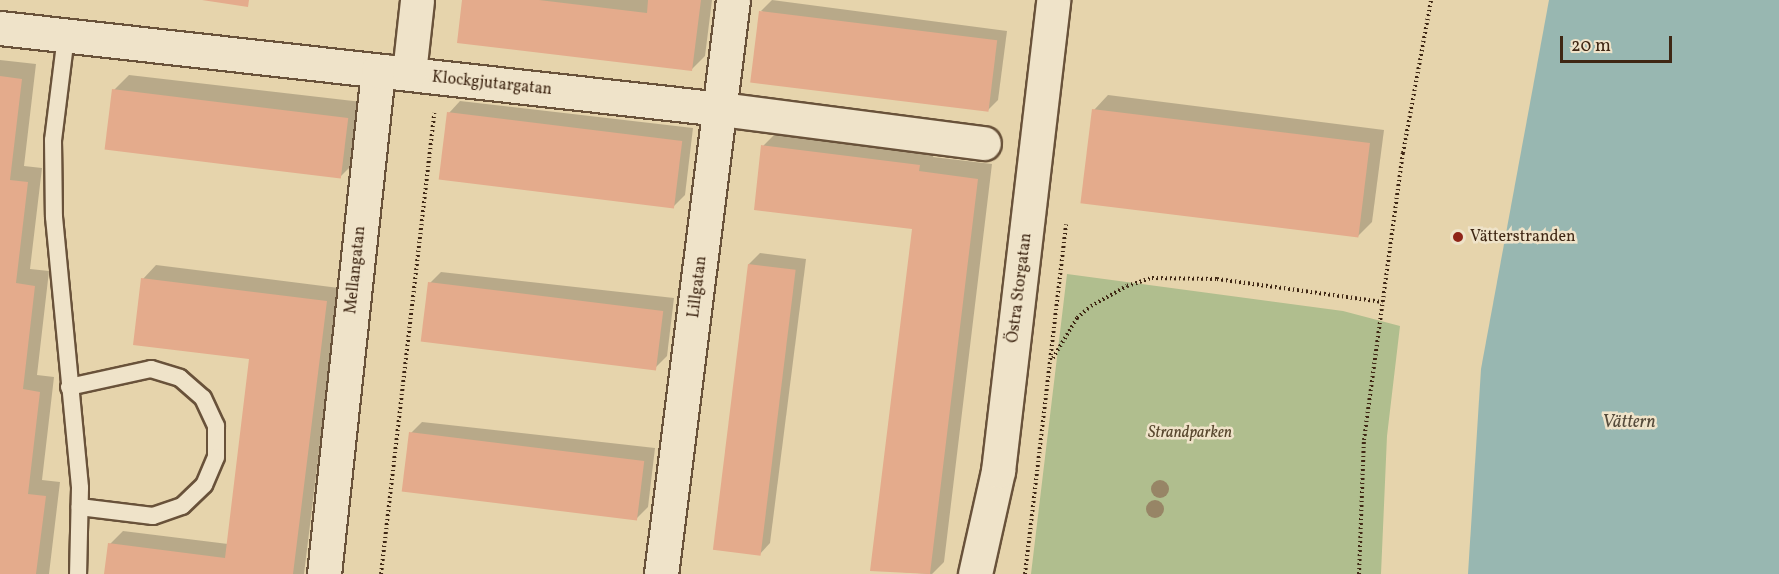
<!DOCTYPE html>
<html>
<head>
<meta charset="utf-8">
<style>
	body { margin:0 }
	#map { position:relative; width:1779px; height:574px; overflow:hidden; background:#e6d4ac; font-family:Vollkorn,serif }
	div>[style] { position:absolute }
	.green>* { inset:0; background:#b0be8e }
	.water>* { inset:0; background:#98b7b1 }
	.shadow>* { inset:0; background:#0003 }
	.building>* { inset:0; background:#e4ab8c; transform-origin:0 0 }
	.path>* { height:4px; margin-top:-2px; transform-origin:0; background:repeating-linear-gradient(90deg,#3f2714 0 1.5px,transparent 0 4.5px) }
	.roads { filter:drop-shadow(2px 0 #69523a) drop-shadow(-2px 0 #69523a) drop-shadow(0 2px #69523a) drop-shadow(0 -2px #69523a) }
	.service>* { height:16px; margin:-8px; padding:0 8px; transform-origin:8px; border-radius:8px; background:#efe3c9 }
	.minor>* { height:33px; margin:-16.5px; padding:0 16.5px; transform-origin:16.5px; border-radius:16.5px; background:#efe3c9 }
	.tertiary>* { height:33px; margin:-16.5px; padding:0 16.5px; transform-origin:16.5px; border-radius:16.5px; background:#efe3c9 }
	.trees>* { width:18px; height:18px; margin:-9px; border-radius:50%; background:#978566 }
	.dots>* { width:16px; height:16px; translate:-50% -50%; box-sizing:border-box; border:3px solid #efe3c9; border-radius:50% }
	span { translate:-50% -50%; white-space:nowrap; text-align:center; line-height:1.15; -webkit-text-stroke:5px #efe3c9; paint-order:stroke }
	.street-label { font-size:16px; color:#3f2714 }
	.poi-label { font-size:16px; color:#3f2714 }
	.left { translate:0 -50%; text-align:left }
	.park-label { font-size:16px; color:#56452c; font-style:italic }
	.water-label { font-size:18px; color:#554b3b; font-style:italic }
	.scale { position:absolute; left:1560px; top:36px; width:112px; height:27px; box-sizing:border-box; border:3px solid #3f2714; border-top:0; padding-left:8px; font-size:18px; line-height:21px; white-space:nowrap; color:#3f2714; -webkit-text-stroke:4px #efe3c9; paint-order:stroke }
</style>
</head>
<body>
<div id="map">
	<div class="green">
		<i style="clip-path:polygon(1067px 274px,1343px 311px,1400px 326px,1387px 436px,1381px 574px,1031px 574px)"></i>
	</div>
	<div class="water">
		<i style="clip-path:polygon(1549px 0,1779px 0,1779px 574px,1468px 574px,1481px 369px)"></i>
	</div>
	<div class="shadow">
		<i style="clip-path:polygon(463px 0,712px 0,705px 56px,692px 69px)"></i>
		<i style="clip-path:polygon(772px 0,1007px 31px,998px 100px,987px 111px,761px 11px)"></i>
		<i style="clip-path:polygon(0 60px,36px 64px,24px 166px,42px 168px,30px 269px,49px 271px,37px 375px,54px 377px,42px 480px,60px 482px,49px 574px,0 574px)"></i>
		<i style="clip-path:polygon(129px 75px,362px 102px,356px 161px,341px 176px,114px 90px)"></i>
		<i style="clip-path:polygon(1108px 95px,1384px 130px,1372px 222px,1357px 237px,1094px 110px)"></i>
		<i style="clip-path:polygon(460px 101px,693px 128px,685px 195px,674px 206px,449px 113px)"></i>
		<i style="clip-path:polygon(778px 131px,934px 150px,933px 157px,992px 164px,944px 562px,932px 574px,872px 570px,913px 228px,763px 146px)"></i>
		<i style="clip-path:polygon(760px 253px,806px 259px,770px 543px,759px 555px,749px 264px)"></i>
		<i style="clip-path:polygon(156px 265px,339px 288px,304px 574px,106px 574px,110px 544px,123px 531px,228px 544px,251px 357px,143px 279px)"></i>
		<i style="clip-path:polygon(441px 272px,674px 298px,667px 356px,656px 367px,430px 283px)"></i>
		<i style="clip-path:polygon(422px 422px,655px 448px,648px 507px,637px 518px,411px 433px)"></i>
	</div>
	<div class="building">
		<i style="clip-path:polygon(202px 0,249px 0,248px 7px)"></i>
		<i style="clip-path:polygon(462px 0,539px 0,647px 13px,648px 0,701px 0,692px 71px,457px 43px)"></i>
		<i style="left:759px;top:11px;width:240px;height:72px;rotate:7deg"></i>
		<i style="clip-path:polygon(0 76px,22px 79px,10px 180px,28px 182px,16px 283px,35px 286px,23px 389px,40px 392px,28px 494px,46px 496px,36px 574px,0 574px)"></i>
		<i style="left:112px;top:89px;width:238px;height:61px;rotate:7deg"></i>
		<i style="left:1092px;top:109px;width:280px;height:95px;rotate:7deg"></i>
		<i style="left:447px;top:112px;width:237px;height:68px;rotate:7deg"></i>
		<i style="clip-path:polygon(761px 145px,920px 165px,919px 171px,978px 179px,930px 574px,870px 571px,912px 229px,754px 210px)"></i>
		<i style="left:748px;top:264px;width:48px;height:288px;rotate:7deg"></i>
		<i style="clip-path:polygon(141px 278px,327px 301px,293px 574px,104px 574px,108px 543px,225px 558px,249px 359px,133px 345px)"></i>
		<i style="left:428px;top:282px;width:237px;height:60px;rotate:7deg"></i>
		<i style="left:409px;top:432px;width:237px;height:60px;rotate:7deg"></i>
	</div>
	<div class="path">
		<i style="left:1053px;top:358px;width:47px;rotate:-59deg"></i>
		<i style="left:1077px;top:318px;width:18px;rotate:-41deg"></i>
		<i style="left:1091px;top:306px;width:41px;rotate:-29.1deg"></i>
		<i style="left:1127px;top:286px;width:26px;rotate:-18deg"></i>
		<i style="left:1152px;top:278px;width:65px;rotate:0.9deg"></i>
		<i style="left:1217px;top:279px;width:167px;rotate:7.9deg"></i>
		<i style="left:381px;top:574px;width:464px;rotate:-83.4deg"></i>
		<i style="left:1025px;top:574px;width:352px;rotate:-83.3deg"></i>
		<i style="left:1359px;top:574px;width:134px;rotate:-87.9deg"></i>
		<i style="left:1364px;top:440px;width:290px;rotate:-82.3deg"></i>
		<i style="left:1403px;top:153px;width:156px;rotate:-79.6deg"></i>
	</div>
	<div class="roads">
		<div class="service">
			<i style="left:66px;top:36px;width:105px;rotate:97.1deg"></i>
			<i style="left:53px;top:140px;width:77px;rotate:89.3deg"></i>
			<i style="left:54px;top:217px;width:272px;rotate:84.5deg"></i>
			<i style="left:80px;top:488px;width:86px;rotate:91.3deg"></i>
			<i style="left:69px;top:387px;width:84px;rotate:-12.4deg"></i>
			<i style="left:151px;top:369px;width:30px;rotate:17deg"></i>
			<i style="left:180px;top:378px;width:30px;rotate:41deg"></i>
			<i style="left:203px;top:398px;width:31px;rotate:65deg"></i>
			<i style="left:216px;top:426px;width:31px;rotate:90deg"></i>
			<i style="left:216px;top:457px;width:30px;rotate:113deg"></i>
			<i style="left:204px;top:485px;width:30px;rotate:136deg"></i>
			<i style="left:182px;top:506px;width:31px;rotate:161deg"></i>
			<i style="left:153px;top:516px;width:74px;rotate:-173deg"></i>
		</div>
		<div class="minor">
			<i style="left:0;top:28px;width:726px;rotate:6.41deg"></i>
			<i style="left:721px;top:109px;width:265px;rotate:7.4deg"></i>
			<i style="left:324px;top:574px;width:506px;rotate:-83.87deg"></i>
			<i style="left:378px;top:71px;width:31px;rotate:4deg"></i>
			<i style="left:409px;top:73px;width:73px;rotate:-83.7deg"></i>
			<i style="left:661px;top:574px;width:578px;rotate:-82.85deg"></i>
		</div>
		<div class="tertiary">
			<i style="left:975px;top:574px;width:106px;rotate:-77.4deg"></i>
			<i style="left:998px;top:471px;width:474px;rotate:-83.3deg"></i>
		</div>
	</div>
	<div class="trees">
		<i style="left:1160px;top:489px"></i>
		<i style="left:1155px;top:509px"></i>
	</div>
	<div class="dots">
		<i style="left:1458px;top:237px;background:#8f2418"></i>
	</div>
	<div class="street-label">
		<span style="left:492px;top:84px;rotate:6deg">Klockgjutargatan</span>
		<span style="left:356px;top:270px;rotate:-84deg">Mellangatan</span>
		<span style="left:698px;top:287px;rotate:-83deg">Lillgatan</span>
		<span style="left:1020px;top:288px;rotate:-83deg">Östra Storgatan</span>
	</div>
	<div class="poi-label">
		<span class="left" style="left:1470px;top:237px">Vätterstranden</span>
	</div>
	<div class="park-label">
		<span style="left:1190px;top:433px">Strandparken</span>
	</div>
	<div class="water-label">
		<span style="left:1629px;top:423px">Vättern</span>
	</div>
	<div class="scale">20 m</div>
</div>
</body>
</html>
